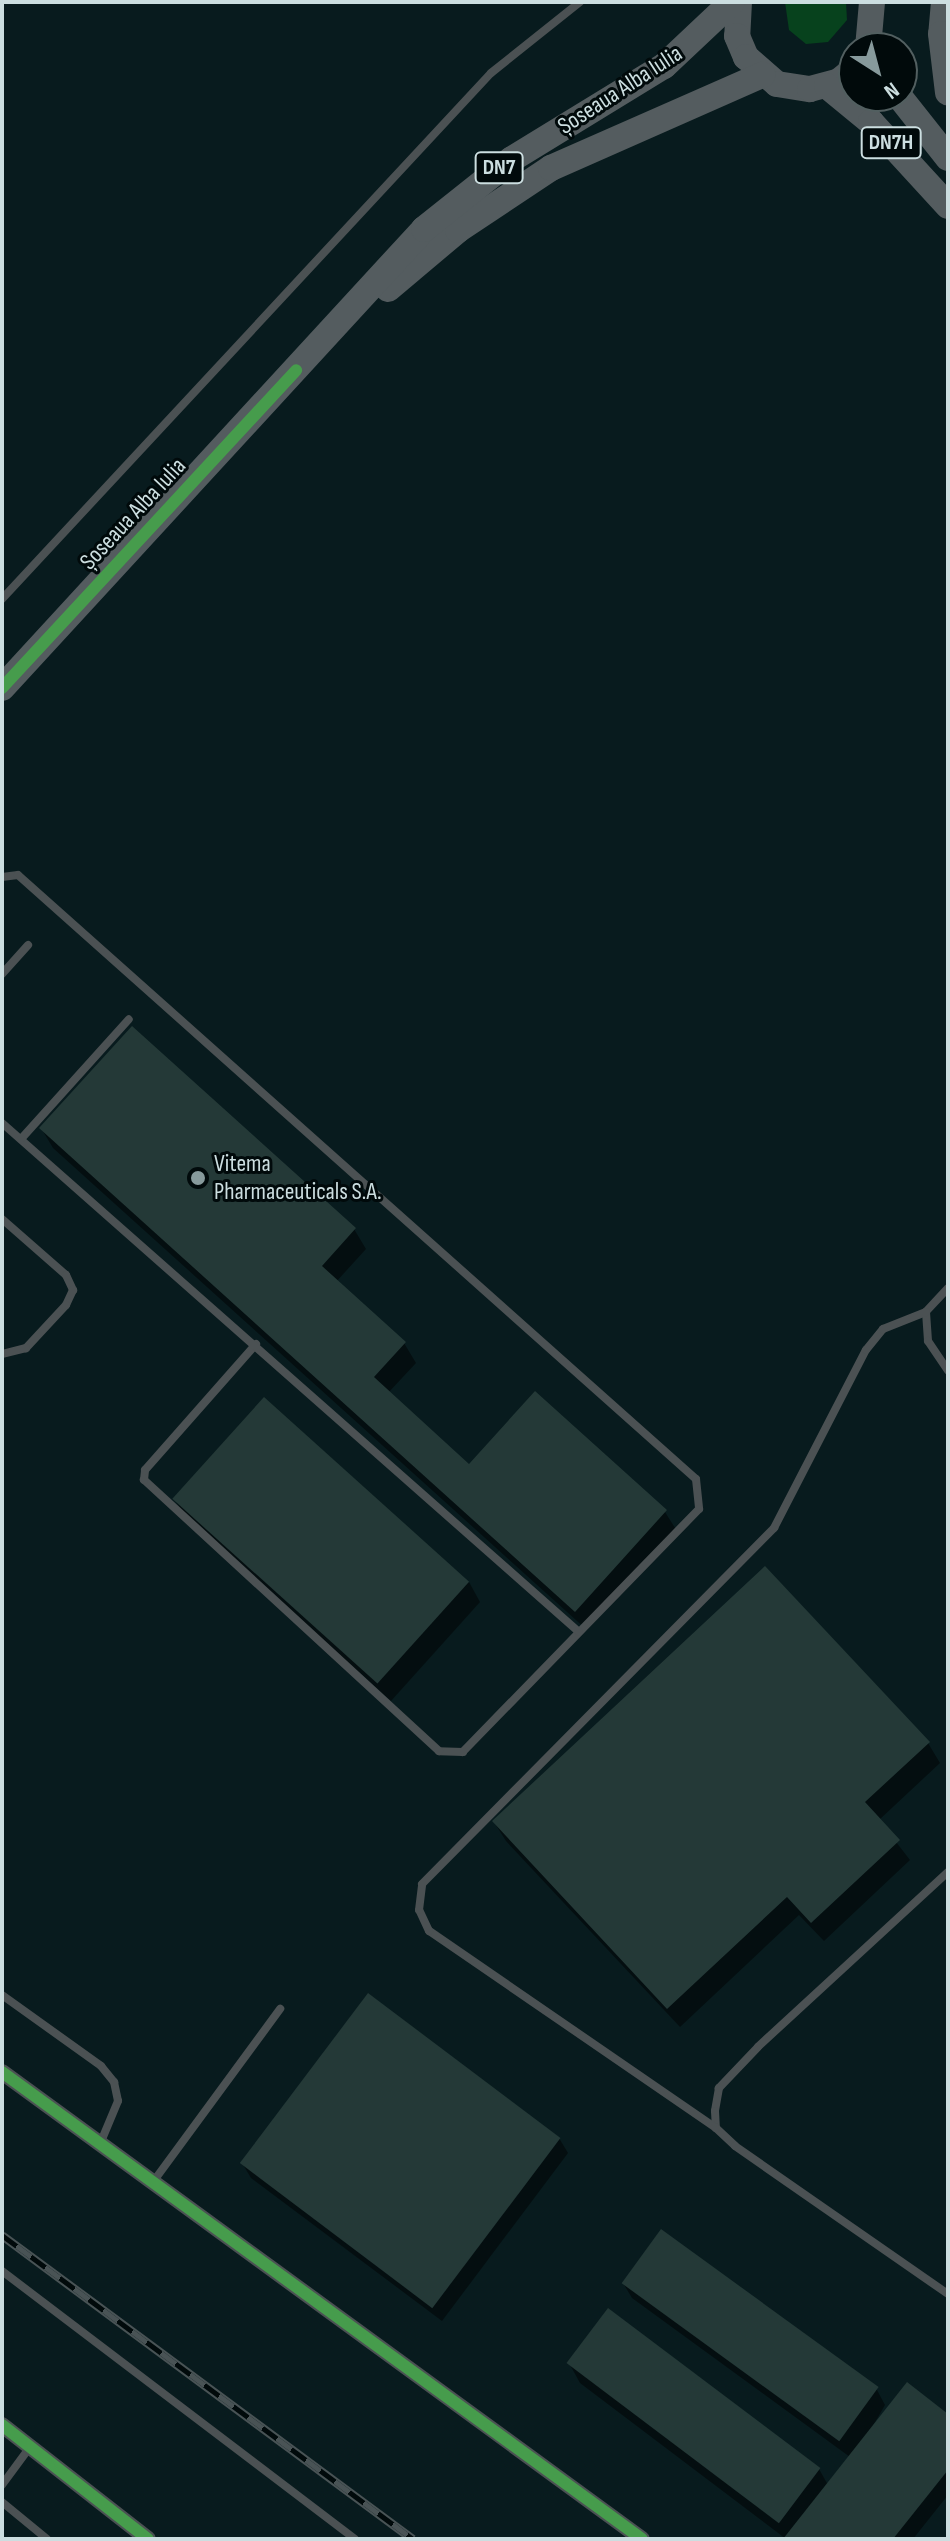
<!DOCTYPE html>
<html>
<head>
<meta charset="utf-8">
<style>
	body { margin:0 }
	#map { position:relative; width:950px; height:2541px; overflow:hidden; background:#081b1e; font-family:"Sofia Sans Condensed",sans-serif }
	div>[style] { position:absolute }
	.green>* { inset:0; background:#07421d }
	.shadow>* { inset:0; background:#0007 }
	.building>* { inset:0; background:#243937; transform-origin:0 0 }
	.service>* { height:8px; margin:-4px; padding:0 4px; transform-origin:4px; border-radius:4px; background:#4b5153 }
	.minor>* { height:16px; margin:-8px; padding:0 8px; transform-origin:8px; border-radius:8px; background:#4b5153 }
	.primary>* { height:26px; margin:-13px; padding:0 13px; transform-origin:13px; border-radius:13px; background:#545c5f }
	.rail>* { height:9px; margin-top:-4.5px; transform-origin:0; background:repeating-linear-gradient(90deg,#010a0b 0 18px,#495355 0 36px); box-sizing:border-box; border-block:2px solid #495355 }
	.cycleway>* { height:12px; margin:-6px; padding:0 6px; transform-origin:6px; border-radius:6px; background:#469c4c }
	.dots>* { width:22px; height:22px; translate:-50% -50%; box-sizing:border-box; border:4px solid #010a0b; border-radius:50% }
	span { translate:-50% -50%; white-space:nowrap; text-align:center; line-height:1.15; -webkit-text-stroke:6px #010a0b; paint-order:stroke }
	.shield-label span { padding:2px 6px; background:#010a0b; border:2px solid; border-radius:6px; -webkit-text-stroke-width:0 }
	.shield-label { font-size:22px; color:#ccdee0; font-weight:700 }
	.street-label { font-size:24px; color:#ccdee0 }
	.poi-label { font-size:24px; color:#ccdee0 }
	.left { translate:0 -50%; text-align:left }
	.frame { position:absolute; inset:0; border:4px solid #ccdee0; pointer-events:none }
	.north { position:absolute; left:838px; top:32px; width:80px; height:80px; box-sizing:border-box; background:#010a0b; border:2px solid #525f60; border-radius:50%; rotate:144deg; font-size:22px; font-weight:700; line-height:32px; text-align:center; color:#ccdee0 }
	.north::after { content:''; display:block; margin:auto; width:28px; height:36px; background:#879a9c; clip-path:polygon(50% 0,100% 100%,50% 72%,0 100%) }
</style>
</head>
<body>
<div id="map">
	<div class="green">
		<i style="clip-path:polygon(785px 2px,846px 2px,847px 20px,828px 42px,806px 44px,789px 30px)"></i>
	</div>
	<div class="shadow">
		<i style="clip-path:polygon(41px 1128px,354px 1229px,366px 1249px,336px 1282px,404px 1343px,416px 1363px,388px 1393px,469px 1467px,665px 1512px,677px 1531px,587px 1630px,53px 1148px)"></i>
		<i style="clip-path:polygon(175px 1500px,469px 1582px,480px 1602px,391px 1701px,187px 1519px)"></i>
		<i style="clip-path:polygon(928px 1743px,940px 1763px,879px 1820px,910px 1860px,824px 1941px,799px 1915px,680px 2027px,506px 1841px,494px 1822px)"></i>
		<i style="clip-path:polygon(559px 2138px,568px 2153px,442px 2321px,251px 2178px,242px 2163px)"></i>
		<i style="clip-path:polygon(661px 2232px,877px 2390px,885px 2405px,867px 2436px,948px 2416px,948px 2495px,913px 2539px,786px 2539px,580px 2383px,569px 2363px,819px 2469px,828px 2485px,850px 2457px,632px 2298px,623px 2283px)"></i>
	</div>
	<div class="building">
		<i style="clip-path:polygon(132px 1026px,356px 1228px,322px 1266px,406px 1342px,374px 1377px,469px 1464px,535px 1391px,667px 1510px,575px 1612px,39px 1128px)"></i>
		<i style="left:264px;top:1397px;width:276px;height:137px;rotate:42deg"></i>
		<i style="clip-path:polygon(765px 1566px,930px 1742px,865px 1802px,900px 1840px,811px 1923px,787px 1897px,667px 2009px,492px 1821px)"></i>
		<i style="left:368px;top:1993px;width:241px;height:213px;rotate:37deg"></i>
		<i style="left:661px;top:2229px;width:269px;height:67px;rotate:36deg"></i>
		<i style="left:608px;top:2308px;width:266px;height:69px;rotate:37deg"></i>
		<i style="clip-path:polygon(907px 2382px,948px 2414px,948px 2470px,893px 2539px,783px 2539px)"></i>
	</div>
	<div class="service">
		<i style="left:2px;top:599px;width:718px;rotate:-47.09deg"></i>
		<i style="left:491px;top:73px;width:114px;rotate:-38.6deg"></i>
		<i style="left:2px;top:877px;width:16px;rotate:-7deg"></i>
		<i style="left:18px;top:875px;width:908px;rotate:41.7deg"></i>
		<i style="left:696px;top:1479px;width:30px;rotate:84deg"></i>
		<i style="left:699px;top:1509px;width:339px;rotate:134.2deg"></i>
		<i style="left:463px;top:1752px;width:24px;rotate:-178deg"></i>
		<i style="left:439px;top:1751px;width:401px;rotate:-137.4deg"></i>
		<i style="left:144px;top:1480px;width:10px;rotate:-84deg"></i>
		<i style="left:145px;top:1470px;width:168px;rotate:-48.6deg"></i>
		<i style="left:2px;top:974px;width:39px;rotate:-48deg"></i>
		<i style="left:2px;top:1123px;width:769px;rotate:41.42deg"></i>
		<i style="left:21px;top:1139px;width:161px;rotate:-48deg"></i>
		<i style="left:2px;top:1219px;width:85px;rotate:41.2deg"></i>
		<i style="left:66px;top:1275px;width:17px;rotate:65deg"></i>
		<i style="left:73px;top:1290px;width:17px;rotate:115deg"></i>
		<i style="left:66px;top:1305px;width:59px;rotate:132.9deg"></i>
		<i style="left:26px;top:1348px;width:25px;rotate:166deg"></i>
		<i style="left:948px;top:1288px;width:33px;rotate:133deg"></i>
		<i style="left:926px;top:1312px;width:29px;rotate:86deg"></i>
		<i style="left:928px;top:1341px;width:36px;rotate:56deg"></i>
		<i style="left:948px;top:1872px;width:258px;rotate:137.4deg"></i>
		<i style="left:758px;top:2047px;width:57px;rotate:133.6deg"></i>
		<i style="left:719px;top:2088px;width:23px;rotate:100deg"></i>
		<i style="left:715px;top:2111px;width:17px;rotate:87deg"></i>
		<i style="left:716px;top:2128px;width:26px;rotate:43deg"></i>
		<i style="left:735px;top:2146px;width:259px;rotate:34.8deg"></i>
		<i style="left:2px;top:1995px;width:122px;rotate:35.6deg"></i>
		<i style="left:101px;top:2066px;width:21px;rotate:51deg"></i>
		<i style="left:114px;top:2082px;width:19px;rotate:78deg"></i>
		<i style="left:118px;top:2101px;width:47px;rotate:112.7deg"></i>
		<i style="left:716px;top:2128px;width:348px;rotate:-145.5deg"></i>
		<i style="left:429px;top:1931px;width:23px;rotate:-115deg"></i>
		<i style="left:419px;top:1910px;width:26px;rotate:-83deg"></i>
		<i style="left:422px;top:1884px;width:501px;rotate:-45.32deg"></i>
		<i style="left:774px;top:1528px;width:200px;rotate:-62.7deg"></i>
		<i style="left:866px;top:1350px;width:27px;rotate:-51deg"></i>
		<i style="left:883px;top:1329px;width:46px;rotate:-21.6deg"></i>
		<i style="left:153px;top:2182px;width:215px;rotate:-53.7deg"></i>
		<i style="left:2px;top:2271px;width:443px;rotate:37.2deg"></i>
		<i style="left:2px;top:2485px;width:47px;rotate:-53.6deg"></i>
		<i style="left:2px;top:2502px;width:58px;rotate:39.4deg"></i>
	</div>
	<div class="minor">
		<i style="left:2px;top:2072px;width:792px;rotate:36.12deg"></i>
		<i style="left:2px;top:2425px;width:185px;rotate:38deg"></i>
	</div>
	<div class="primary">
		<i style="left:739px;top:2px;width:34px;rotate:93deg"></i>
		<i style="left:737px;top:36px;width:23px;rotate:67deg"></i>
		<i style="left:746px;top:57px;width:41px;rotate:41.1deg"></i>
		<i style="left:777px;top:84px;width:33px;rotate:9deg"></i>
		<i style="left:810px;top:89px;width:30px;rotate:-15deg"></i>
		<i style="left:839px;top:81px;width:19px;rotate:-39deg"></i>
		<i style="left:944px;top:2px;width:32px;rotate:95deg"></i>
		<i style="left:941px;top:34px;width:59px;rotate:83.2deg"></i>
		<i style="left:868px;top:48px;width:46px;rotate:-85deg"></i>
		<i style="left:827px;top:86px;width:57px;rotate:39.3deg"></i>
		<i style="left:871px;top:122px;width:114px;rotate:47.5deg"></i>
		<i style="left:899px;top:96px;width:79px;rotate:51.7deg"></i>
		<i style="left:388px;top:289px;width:92px;rotate:-40.1deg"></i>
		<i style="left:458px;top:230px;width:112px;rotate:-33.7deg"></i>
		<i style="left:551px;top:168px;width:231px;rotate:-23.8deg"></i>
		<i style="left:2px;top:688px;width:624px;rotate:-47.4deg"></i>
		<i style="left:424px;top:229px;width:112px;rotate:-38.5deg"></i>
		<i style="left:512px;top:159px;width:178px;rotate:-31.5deg"></i>
		<i style="left:664px;top:66px;width:93px;rotate:-43.3deg"></i>
	</div>
	<div class="rail">
		<i style="left:2px;top:2235px;width:511px;rotate:36.49deg"></i>
	</div>
	<div class="cycleway">
		<i style="left:2px;top:688px;width:433px;rotate:-47.2deg"></i>
		<i style="left:2px;top:2072px;width:792px;rotate:36.12deg"></i>
		<i style="left:2px;top:2425px;width:185px;rotate:38deg"></i>
	</div>
	<div class="dots">
		<i style="left:198px;top:1178px;background:#879a9c"></i>
	</div>
	<div class="shield-label">
		<span style="left:891px;top:143px">DN7H</span>
		<span style="left:499px;top:168px">DN7</span>
	</div>
	<div class="street-label">
		<span style="left:620px;top:90px;rotate:-33deg">Șoseaua Alba Iulia</span>
		<span style="left:133px;top:514px;rotate:-47deg">Șoseaua Alba Iulia</span>
	</div>
	<div class="poi-label">
		<span class="left" style="left:214px;top:1178px">Vitema<br>Pharmaceuticals S.A.</span>
	</div>
	<div class="frame"></div>
	<div class="north">N</div>
</div>
</body>
</html>
